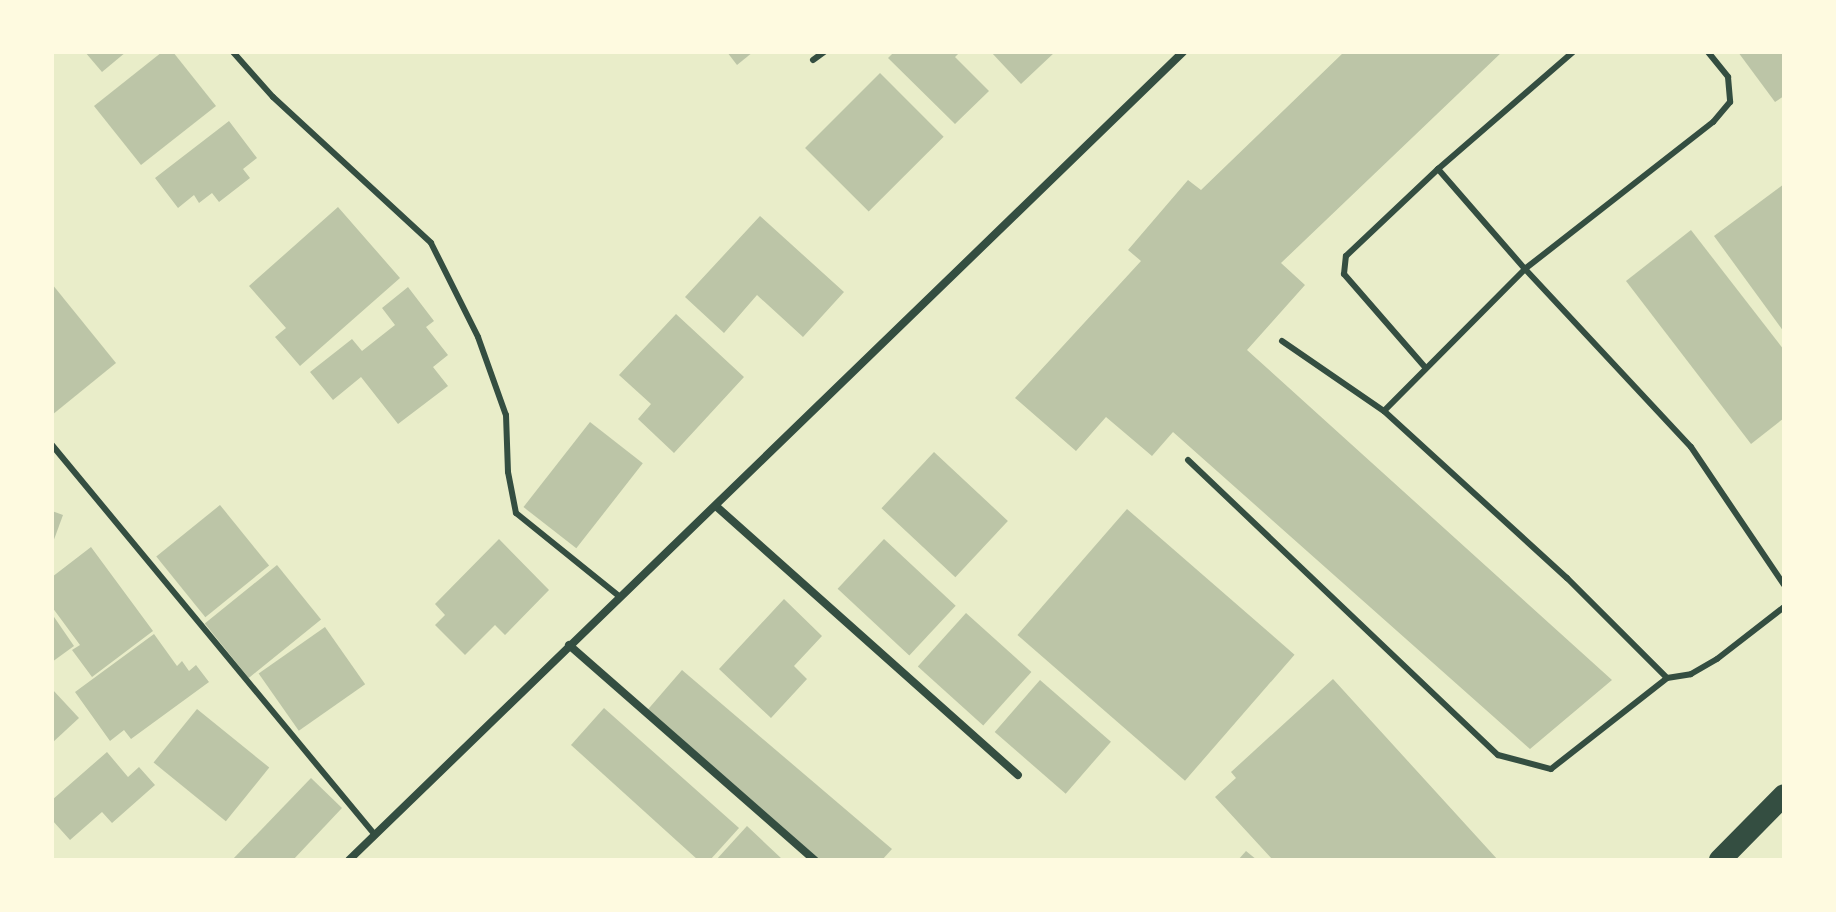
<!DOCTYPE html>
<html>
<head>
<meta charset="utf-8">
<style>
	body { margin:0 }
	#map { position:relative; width:1836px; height:912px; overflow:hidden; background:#e9edc9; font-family:"IBM Plex Sans",sans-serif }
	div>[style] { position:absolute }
	.building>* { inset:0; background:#bcc5a7; transform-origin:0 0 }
	.service>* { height:6px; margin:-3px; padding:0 3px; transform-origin:3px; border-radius:3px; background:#344e41 }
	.minor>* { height:8px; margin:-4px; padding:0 4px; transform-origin:4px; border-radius:4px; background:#344e41 }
	.trunk>* { height:22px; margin:-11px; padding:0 11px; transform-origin:11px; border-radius:11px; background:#344e41 }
	span { translate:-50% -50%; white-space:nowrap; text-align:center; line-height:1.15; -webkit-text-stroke:8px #fefae0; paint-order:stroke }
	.frame { position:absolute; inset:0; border:54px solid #fefae0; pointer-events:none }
</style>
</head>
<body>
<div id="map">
	<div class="building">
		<i style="clip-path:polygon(85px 52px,126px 52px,102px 72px)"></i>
		<i style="clip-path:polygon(162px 52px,173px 52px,216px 106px,141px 165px,94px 106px)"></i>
		<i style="clip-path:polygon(727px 52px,753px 52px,737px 65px)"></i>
		<i style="clip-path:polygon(894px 52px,960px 52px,955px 57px,989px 91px,955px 124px,888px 58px)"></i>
		<i style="clip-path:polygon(991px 52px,1055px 52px,1021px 84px)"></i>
		<i style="clip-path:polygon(1344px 52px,1502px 52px,1281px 263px,1305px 285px,1247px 350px,1612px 680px,1530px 749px,1173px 432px,1152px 456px,1106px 417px,1076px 451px,1015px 398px,1141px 261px,1128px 250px,1188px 180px,1201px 190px)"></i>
		<i style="clip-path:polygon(1738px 52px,1784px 52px,1784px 96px,1775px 102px)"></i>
		<i style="left:880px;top:73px;width:90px;height:106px;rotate:45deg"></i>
		<i style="clip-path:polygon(229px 121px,257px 158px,243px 169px,250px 178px,219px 202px,212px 193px,199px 203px,194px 195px,178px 208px,155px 178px)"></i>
		<i style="clip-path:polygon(1784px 184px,1784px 332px,1714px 236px)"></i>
		<i style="clip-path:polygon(338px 207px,400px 278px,300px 366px,275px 337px,286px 328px,249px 286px)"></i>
		<i style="clip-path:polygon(760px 216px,844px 292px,803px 337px,757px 295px,724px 333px,685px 297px)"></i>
		<i style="clip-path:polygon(1691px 230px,1784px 350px,1784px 418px,1751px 444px,1626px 281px)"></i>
		<i style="clip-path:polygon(52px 284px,116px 363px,52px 415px)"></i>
		<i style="clip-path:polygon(408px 287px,434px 321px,426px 327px,448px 355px,433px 367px,448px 386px,398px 424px,361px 377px,333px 400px,310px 372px,352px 339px,362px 351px,395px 325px,382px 308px)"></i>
		<i style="clip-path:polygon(676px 314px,744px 377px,674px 453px,638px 419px,651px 404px,619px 375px)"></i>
		<i style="left:590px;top:422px;width:67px;height:108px;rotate:38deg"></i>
		<i style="left:934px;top:452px;width:101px;height:77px;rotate:43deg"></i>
		<i style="left:220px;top:505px;width:78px;height:82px;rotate:51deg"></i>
		<i style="left:1127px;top:509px;width:222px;height:167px;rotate:41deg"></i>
		<i style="clip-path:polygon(52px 511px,63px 515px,52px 545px)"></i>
		<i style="clip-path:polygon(499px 539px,549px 590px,505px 635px,495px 625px,465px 655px,435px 625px,445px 615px,435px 604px)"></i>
		<i style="left:884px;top:539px;width:98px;height:68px;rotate:43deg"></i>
		<i style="clip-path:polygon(91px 547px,153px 631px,92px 677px,72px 650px,80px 645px,52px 607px,52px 577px)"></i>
		<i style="left:277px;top:565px;width:70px;height:93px;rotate:51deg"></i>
		<i style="clip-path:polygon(784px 599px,822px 636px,794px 666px,807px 679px,771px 718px,719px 669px)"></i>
		<i style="left:966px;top:613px;width:88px;height:72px;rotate:42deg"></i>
		<i style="clip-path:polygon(52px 614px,74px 646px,52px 662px)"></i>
		<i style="left:325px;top:627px;width:70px;height:81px;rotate:55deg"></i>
		<i style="clip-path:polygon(154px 634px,177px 666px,182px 661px,189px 671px,196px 665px,209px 682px,131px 739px,124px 730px,110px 741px,75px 692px)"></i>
		<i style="clip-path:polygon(682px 670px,892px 849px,882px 860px,815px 860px,644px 714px)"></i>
		<i style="clip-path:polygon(1333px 679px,1498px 860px,1273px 860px,1215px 797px,1236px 778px,1231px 772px)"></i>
		<i style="left:1040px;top:680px;width:94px;height:69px;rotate:41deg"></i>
		<i style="clip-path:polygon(52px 689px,79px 718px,52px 743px)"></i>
		<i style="clip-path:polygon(604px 708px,739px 828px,710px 860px,698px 860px,571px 745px)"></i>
		<i style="left:197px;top:709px;width:93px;height:69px;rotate:39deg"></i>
		<i style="clip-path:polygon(107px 752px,128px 777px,139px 767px,155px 785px,112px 823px,102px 812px,70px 840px,52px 820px,52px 800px)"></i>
		<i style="clip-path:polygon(311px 778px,342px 808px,293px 860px,232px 860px)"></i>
		<i style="clip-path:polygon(747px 826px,783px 860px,716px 860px)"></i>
		<i style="clip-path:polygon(1246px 851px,1257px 860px,1238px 860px)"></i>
	</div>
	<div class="service">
		<i style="left:233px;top:52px;width:60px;rotate:48.4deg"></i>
		<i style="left:273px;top:97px;width:215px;rotate:42.7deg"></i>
		<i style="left:431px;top:243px;width:105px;rotate:63.4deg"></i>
		<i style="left:478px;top:337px;width:83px;rotate:70.3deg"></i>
		<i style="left:506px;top:415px;width:57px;rotate:88deg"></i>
		<i style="left:508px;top:472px;width:42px;rotate:79deg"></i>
		<i style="left:516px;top:513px;width:134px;rotate:38.9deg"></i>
		<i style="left:1573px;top:52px;width:179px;rotate:139.1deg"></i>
		<i style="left:1438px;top:169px;width:133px;rotate:49deg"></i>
		<i style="left:1525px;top:269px;width:200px;rotate:134.8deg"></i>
		<i style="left:1384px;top:411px;width:248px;rotate:42.4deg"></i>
		<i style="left:1567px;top:578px;width:141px;rotate:45deg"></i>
		<i style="left:1667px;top:678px;width:24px;rotate:-9deg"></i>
		<i style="left:1691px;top:674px;width:30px;rotate:-30deg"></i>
		<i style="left:1717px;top:659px;width:85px;rotate:-37.8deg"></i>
		<i style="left:1708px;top:52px;width:32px;rotate:51deg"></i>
		<i style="left:1728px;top:77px;width:25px;rotate:85deg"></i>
		<i style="left:1730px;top:102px;width:26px;rotate:130deg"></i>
		<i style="left:1713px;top:122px;width:239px;rotate:142deg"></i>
		<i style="left:1525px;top:269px;width:243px;rotate:47deg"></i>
		<i style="left:1691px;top:447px;width:166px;rotate:56deg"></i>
		<i style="left:813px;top:60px;width:14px;rotate:-36deg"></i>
		<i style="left:1282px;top:341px;width:124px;rotate:34.5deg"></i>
		<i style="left:1424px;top:366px;width:122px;rotate:-131deg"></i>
		<i style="left:1344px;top:274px;width:18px;rotate:-84deg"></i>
		<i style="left:1346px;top:256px;width:127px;rotate:-43.4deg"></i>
		<i style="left:52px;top:445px;width:506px;rotate:50.37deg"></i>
		<i style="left:1188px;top:460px;width:428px;rotate:43.6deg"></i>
		<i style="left:1498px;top:755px;width:55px;rotate:14.8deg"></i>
		<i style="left:1551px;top:769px;width:147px;rotate:-38.1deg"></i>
	</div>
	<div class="minor">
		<i style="left:717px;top:507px;width:403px;rotate:41.7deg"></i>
		<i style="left:569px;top:645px;width:327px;rotate:41.2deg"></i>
		<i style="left:349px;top:860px;width:1161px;rotate:-44.09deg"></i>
	</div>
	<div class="trunk">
		<i style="left:1720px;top:860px;width:91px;rotate:-45.4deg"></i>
	</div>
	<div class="frame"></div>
</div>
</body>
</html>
